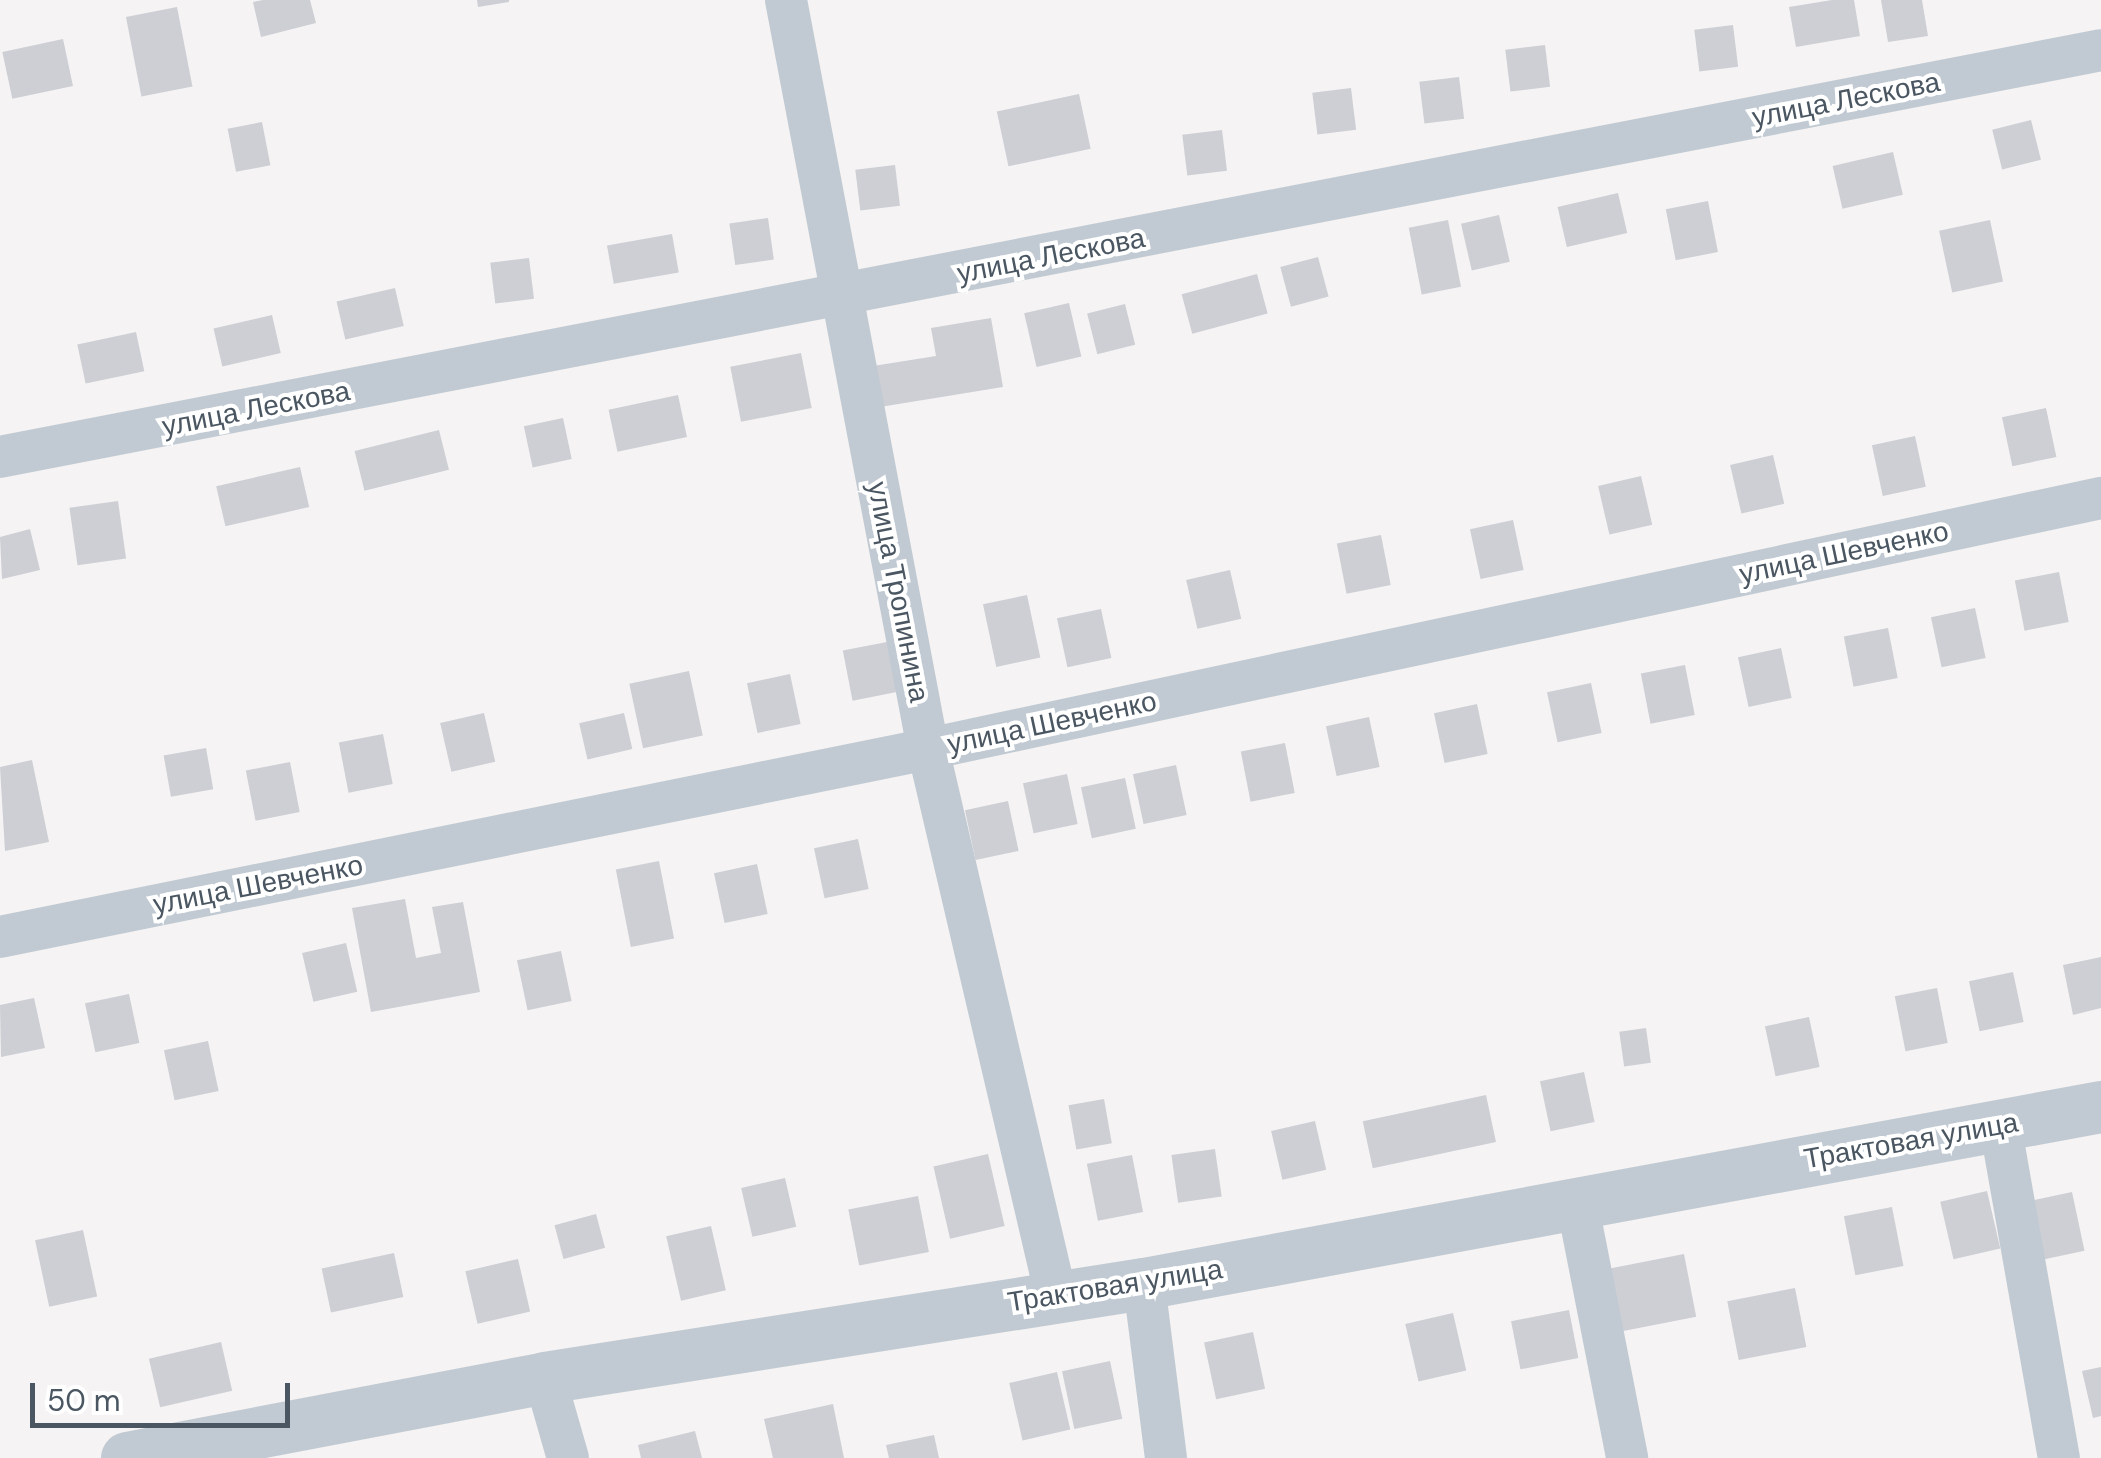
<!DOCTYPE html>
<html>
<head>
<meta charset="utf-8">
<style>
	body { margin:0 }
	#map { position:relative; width:2101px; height:1458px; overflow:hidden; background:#f5f3f3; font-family:"DM Sans",sans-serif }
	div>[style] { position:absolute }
	.building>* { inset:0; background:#cdcfd5; transform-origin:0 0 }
	.minor>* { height:42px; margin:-21px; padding:0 21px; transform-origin:21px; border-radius:21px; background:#c1cad2 }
	.tertiary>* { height:52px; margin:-26px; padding:0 26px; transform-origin:26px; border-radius:26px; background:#c1cad2 }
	span { translate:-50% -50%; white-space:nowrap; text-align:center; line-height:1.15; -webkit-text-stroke:8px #fff; paint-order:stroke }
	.street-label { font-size:28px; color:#4a5661 }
	.scale { position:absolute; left:30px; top:1383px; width:260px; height:45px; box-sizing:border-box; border:5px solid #4a5661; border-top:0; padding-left:12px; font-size:30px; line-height:35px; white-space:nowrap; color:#4a5661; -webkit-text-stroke:8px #fff; paint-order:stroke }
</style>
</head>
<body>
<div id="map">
	<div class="building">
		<i style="clip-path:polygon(263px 0,310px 0,316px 23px,261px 37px,253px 2px)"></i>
		<i style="clip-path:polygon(477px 0,509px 0,509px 2px,478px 7px)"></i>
		<i style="clip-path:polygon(1832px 0,1854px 0,1860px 36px,1796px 47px,1789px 7px)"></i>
		<i style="clip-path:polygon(1881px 0,1922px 0,1928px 36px,1888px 42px)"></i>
		<i style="left:177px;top:7px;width:81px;height:52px;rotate:79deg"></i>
		<i style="left:1733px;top:25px;width:42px;height:39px;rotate:83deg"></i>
		<i style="left:63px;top:39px;width:48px;height:62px;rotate:78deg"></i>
		<i style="left:1545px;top:45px;width:42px;height:40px;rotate:83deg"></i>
		<i style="left:1459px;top:77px;width:42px;height:40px;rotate:83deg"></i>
		<i style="left:1351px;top:88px;width:42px;height:39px;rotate:83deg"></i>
		<i style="left:1079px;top:94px;width:56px;height:84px;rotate:78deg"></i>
		<i style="left:2031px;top:120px;width:41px;height:40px;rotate:76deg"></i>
		<i style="left:262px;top:122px;width:44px;height:35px;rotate:79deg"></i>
		<i style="left:1222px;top:130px;width:41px;height:40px;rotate:83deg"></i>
		<i style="left:1893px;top:152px;width:44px;height:62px;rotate:77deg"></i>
		<i style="left:895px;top:165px;width:41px;height:40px;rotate:83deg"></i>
		<i style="left:1618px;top:193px;width:41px;height:62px;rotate:77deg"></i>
		<i style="left:1708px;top:201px;width:52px;height:43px;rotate:79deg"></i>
		<i style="left:1499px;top:215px;width:48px;height:39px;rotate:77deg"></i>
		<i style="left:768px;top:218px;width:42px;height:39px;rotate:82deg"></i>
		<i style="left:1448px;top:220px;width:68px;height:40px;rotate:79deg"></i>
		<i style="left:1990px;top:220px;width:63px;height:52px;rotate:78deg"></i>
		<i style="left:672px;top:234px;width:39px;height:66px;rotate:80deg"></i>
		<i style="left:1318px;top:257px;width:41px;height:39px;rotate:75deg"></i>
		<i style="left:529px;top:258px;width:41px;height:39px;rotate:83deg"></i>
		<i style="left:1257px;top:274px;width:41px;height:78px;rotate:75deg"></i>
		<i style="left:395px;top:288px;width:39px;height:60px;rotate:77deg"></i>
		<i style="left:1069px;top:303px;width:55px;height:46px;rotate:77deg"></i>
		<i style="left:1125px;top:304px;width:42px;height:39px;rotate:76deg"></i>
		<i style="left:272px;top:315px;width:39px;height:60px;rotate:77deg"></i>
		<i style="clip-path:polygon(991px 318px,1003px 387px,880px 407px,873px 366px,936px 356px,931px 328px)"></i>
		<i style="left:136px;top:332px;width:40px;height:60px;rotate:78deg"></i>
		<i style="left:801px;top:353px;width:56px;height:72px;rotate:79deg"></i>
		<i style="left:678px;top:395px;width:43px;height:71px;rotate:78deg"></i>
		<i style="left:2046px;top:408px;width:50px;height:45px;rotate:78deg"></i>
		<i style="left:563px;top:418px;width:42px;height:40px;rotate:78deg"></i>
		<i style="left:439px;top:430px;width:41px;height:87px;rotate:76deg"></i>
		<i style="left:1915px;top:436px;width:52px;height:44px;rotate:78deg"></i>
		<i style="left:1773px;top:455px;width:50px;height:44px;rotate:77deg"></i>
		<i style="left:300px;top:467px;width:41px;height:86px;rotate:77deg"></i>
		<i style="left:1641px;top:476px;width:50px;height:44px;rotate:77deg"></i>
		<i style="left:118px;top:501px;width:58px;height:49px;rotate:82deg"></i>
		<i style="left:1513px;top:520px;width:51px;height:44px;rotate:78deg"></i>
		<i style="clip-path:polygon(30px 529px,40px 570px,2px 579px,0 537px)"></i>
		<i style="left:1381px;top:535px;width:51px;height:45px;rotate:79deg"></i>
		<i style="left:1230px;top:570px;width:50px;height:45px;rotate:77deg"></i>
		<i style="left:2059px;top:572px;width:51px;height:45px;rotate:79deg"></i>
		<i style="left:1027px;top:595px;width:64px;height:45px;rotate:78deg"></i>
		<i style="left:1975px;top:608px;width:51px;height:45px;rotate:78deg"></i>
		<i style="left:1101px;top:609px;width:50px;height:45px;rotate:78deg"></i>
		<i style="left:1888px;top:628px;width:51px;height:45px;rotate:79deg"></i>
		<i style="left:887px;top:642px;width:51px;height:45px;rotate:79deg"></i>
		<i style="left:1781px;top:648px;width:51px;height:44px;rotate:78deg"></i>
		<i style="left:1685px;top:665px;width:51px;height:45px;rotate:79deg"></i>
		<i style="left:689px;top:671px;width:66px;height:61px;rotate:78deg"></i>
		<i style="left:790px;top:674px;width:51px;height:44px;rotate:78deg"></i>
		<i style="left:1591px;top:683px;width:51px;height:45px;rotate:78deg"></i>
		<i style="left:1477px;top:704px;width:51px;height:44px;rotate:78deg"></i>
		<i style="left:484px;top:713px;width:50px;height:45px;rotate:77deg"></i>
		<i style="left:624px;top:713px;width:37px;height:46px;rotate:77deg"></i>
		<i style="left:1369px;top:717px;width:51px;height:44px;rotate:78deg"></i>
		<i style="left:383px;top:734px;width:51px;height:45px;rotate:79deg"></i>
		<i style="left:1285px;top:743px;width:51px;height:45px;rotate:79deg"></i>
		<i style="left:206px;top:748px;width:42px;height:43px;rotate:80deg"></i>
		<i style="clip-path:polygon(32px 760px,49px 842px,5px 851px,0 767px)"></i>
		<i style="left:290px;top:762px;width:51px;height:45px;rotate:79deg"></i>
		<i style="left:1176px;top:765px;width:51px;height:44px;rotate:78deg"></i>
		<i style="left:1067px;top:774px;width:51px;height:45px;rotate:78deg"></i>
		<i style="left:1125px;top:778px;width:52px;height:45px;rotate:78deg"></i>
		<i style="left:1008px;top:801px;width:51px;height:44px;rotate:78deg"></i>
		<i style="left:858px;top:839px;width:51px;height:45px;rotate:78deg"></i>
		<i style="left:659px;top:861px;width:79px;height:44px;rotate:79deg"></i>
		<i style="left:757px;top:864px;width:51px;height:44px;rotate:78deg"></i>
		<i style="clip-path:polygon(405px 899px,416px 958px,441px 953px,432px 907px,463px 902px,480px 992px,371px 1012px,352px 908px)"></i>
		<i style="left:346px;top:943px;width:50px;height:45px;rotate:77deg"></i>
		<i style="left:561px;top:951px;width:51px;height:45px;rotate:78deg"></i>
		<i style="clip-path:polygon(2101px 957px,2101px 1008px,2073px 1015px,2063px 965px)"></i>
		<i style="left:2013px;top:972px;width:51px;height:45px;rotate:78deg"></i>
		<i style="left:1937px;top:988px;width:56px;height:43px;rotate:79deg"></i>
		<i style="left:129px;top:994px;width:50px;height:45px;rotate:78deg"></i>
		<i style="clip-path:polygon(34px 998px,45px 1048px,1px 1057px,0 1005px)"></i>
		<i style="left:1809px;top:1017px;width:51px;height:45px;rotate:78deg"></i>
		<i style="left:1646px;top:1028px;width:35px;height:27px;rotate:82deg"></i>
		<i style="left:208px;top:1041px;width:51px;height:45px;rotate:78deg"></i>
		<i style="left:1584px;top:1072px;width:51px;height:45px;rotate:78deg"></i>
		<i style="left:1486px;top:1095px;width:48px;height:126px;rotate:78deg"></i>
		<i style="left:1104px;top:1099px;width:45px;height:36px;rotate:80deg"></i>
		<i style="left:1315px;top:1121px;width:50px;height:45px;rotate:77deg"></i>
		<i style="left:1215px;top:1149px;width:48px;height:44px;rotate:82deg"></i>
		<i style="left:988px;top:1154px;width:74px;height:56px;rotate:77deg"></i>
		<i style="left:1132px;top:1155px;width:58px;height:46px;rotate:79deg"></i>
		<i style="left:785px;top:1178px;width:50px;height:45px;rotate:77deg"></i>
		<i style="left:1987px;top:1191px;width:59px;height:48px;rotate:77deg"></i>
		<i style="left:2072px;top:1192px;width:60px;height:48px;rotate:78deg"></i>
		<i style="left:918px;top:1196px;width:57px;height:71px;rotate:79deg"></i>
		<i style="left:1892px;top:1207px;width:60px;height:49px;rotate:79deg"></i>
		<i style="left:596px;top:1214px;width:35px;height:43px;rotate:75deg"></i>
		<i style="left:711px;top:1226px;width:66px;height:46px;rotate:77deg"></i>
		<i style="left:83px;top:1230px;width:68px;height:49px;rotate:78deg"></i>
		<i style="left:394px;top:1253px;width:45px;height:74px;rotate:78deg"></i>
		<i style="left:1684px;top:1254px;width:64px;height:86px;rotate:79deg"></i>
		<i style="left:518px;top:1259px;width:54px;height:54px;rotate:77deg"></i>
		<i style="left:1795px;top:1288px;width:60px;height:69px;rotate:79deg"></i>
		<i style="left:1569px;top:1310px;width:49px;height:59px;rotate:79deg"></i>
		<i style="left:1453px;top:1313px;width:59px;height:49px;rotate:77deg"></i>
		<i style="left:1253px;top:1332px;width:58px;height:50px;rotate:78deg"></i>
		<i style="left:221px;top:1342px;width:50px;height:74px;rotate:77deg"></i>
		<i style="left:1110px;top:1361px;width:59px;height:49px;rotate:78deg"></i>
		<i style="clip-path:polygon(2101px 1367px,2101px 1416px,2093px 1418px,2082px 1371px)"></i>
		<i style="left:1057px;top:1372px;width:59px;height:49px;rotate:77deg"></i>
		<i style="clip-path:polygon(833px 1404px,844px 1458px,773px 1458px,764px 1419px)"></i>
		<i style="clip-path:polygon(695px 1431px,702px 1458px,641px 1458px,638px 1445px)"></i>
		<i style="clip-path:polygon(934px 1435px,939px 1458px,889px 1458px,886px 1445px)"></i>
	</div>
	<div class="minor">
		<i style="left:786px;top:0;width:762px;rotate:79.26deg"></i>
		<i style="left:928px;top:749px;width:562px;rotate:76.83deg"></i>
		<i style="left:0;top:457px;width:2140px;rotate:-10.96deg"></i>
		<i style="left:0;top:937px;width:947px;rotate:-11.45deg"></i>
		<i style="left:928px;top:749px;width:1200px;rotate:-12.08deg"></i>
		<i style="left:2000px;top:1124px;width:339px;rotate:80deg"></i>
		<i style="left:1577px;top:1202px;width:261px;rotate:78.9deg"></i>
		<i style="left:1144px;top:1284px;width:175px;rotate:82.8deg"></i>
		<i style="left:545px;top:1378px;width:83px;rotate:74deg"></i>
	</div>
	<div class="tertiary">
		<i style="left:127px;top:1458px;width:426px;rotate:-10.8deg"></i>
		<i style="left:545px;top:1378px;width:606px;rotate:-8.92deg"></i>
		<i style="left:1144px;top:1284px;width:973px;rotate:-10.48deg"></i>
	</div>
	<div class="street-label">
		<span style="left:1846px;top:100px;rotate:-11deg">улица Лескова</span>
		<span style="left:1051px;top:256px;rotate:-11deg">улица Лескова</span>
		<span style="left:256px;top:409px;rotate:-11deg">улица Лескова</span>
		<span style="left:1844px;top:553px;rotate:-12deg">улица Шевченко</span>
		<span style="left:898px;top:592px;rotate:79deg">улица Тропинина</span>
		<span style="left:1052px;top:723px;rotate:-12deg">улица Шевченко</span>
		<span style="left:258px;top:885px;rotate:-11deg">улица Шевченко</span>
		<span style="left:1911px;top:1141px;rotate:-10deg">Трактовая улица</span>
		<span style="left:1115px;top:1286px;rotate:-9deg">Трактовая улица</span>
	</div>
	<div class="scale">50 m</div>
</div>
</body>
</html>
